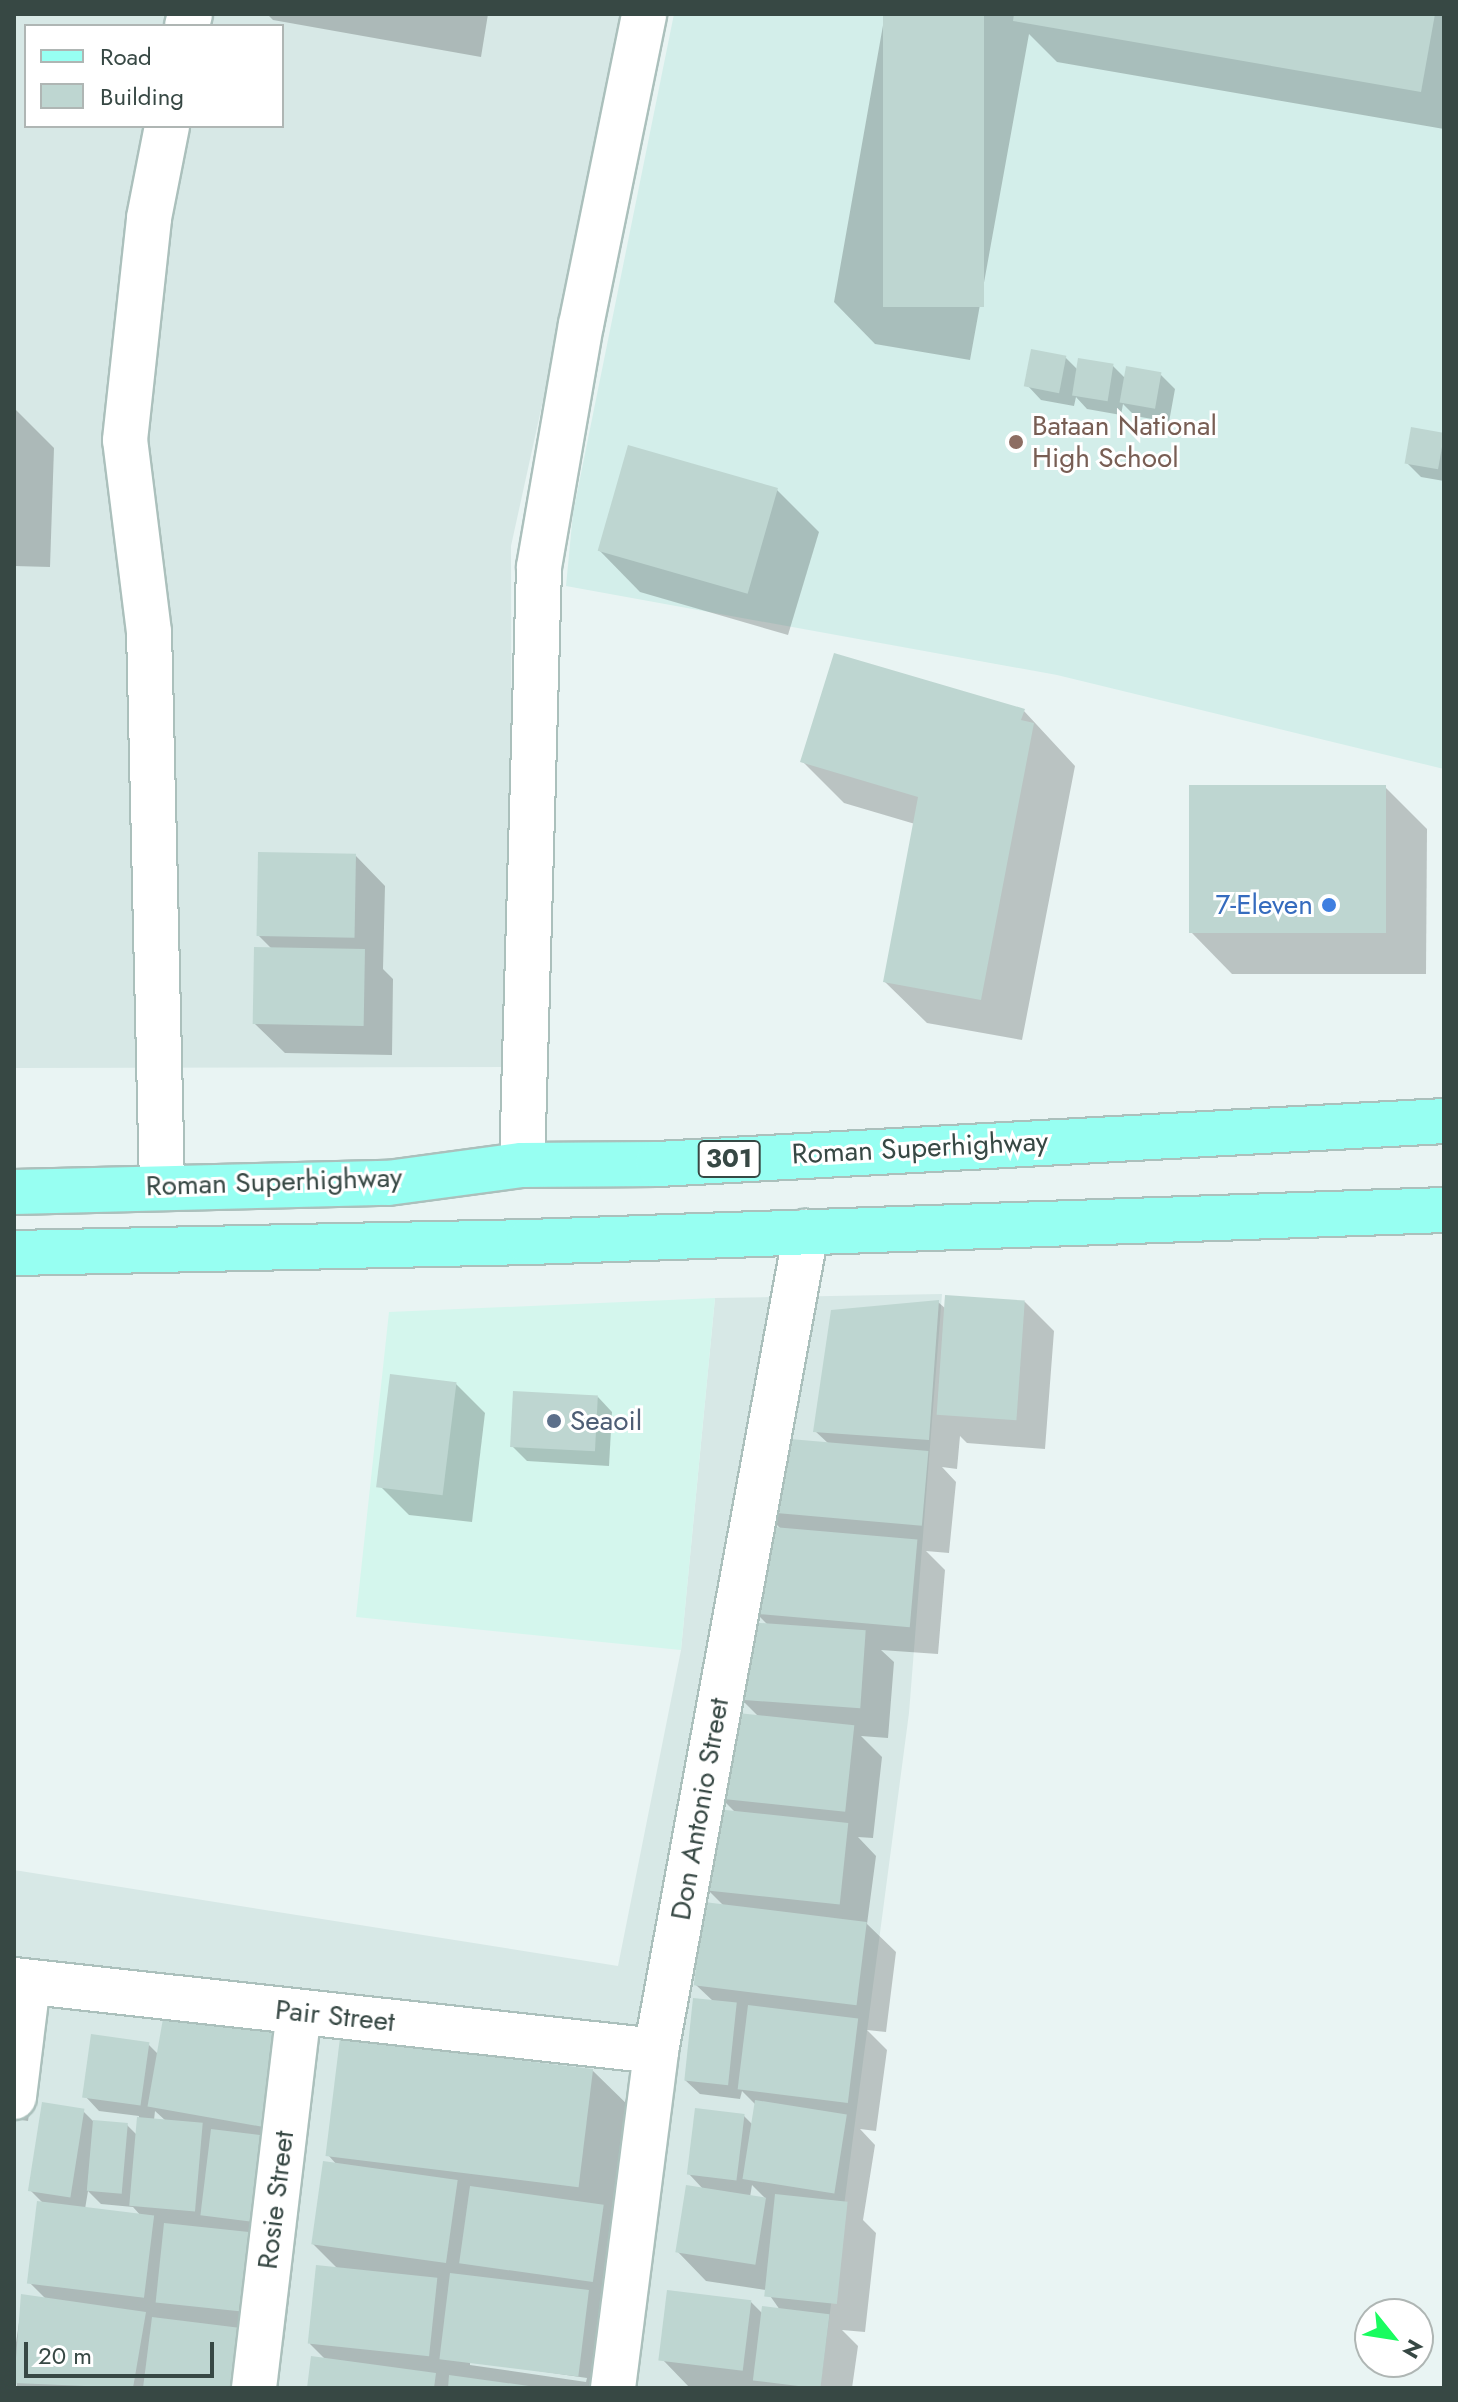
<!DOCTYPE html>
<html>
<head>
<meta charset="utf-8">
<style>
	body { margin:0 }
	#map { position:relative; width:1458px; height:2402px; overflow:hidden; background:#e9f4f3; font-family:Jost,sans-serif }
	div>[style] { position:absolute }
	.residential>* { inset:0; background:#d7e8e6 }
	.commercial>* { inset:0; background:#d4f6ed }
	.education>* { inset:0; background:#d3eeea }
	.shadow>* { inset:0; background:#0003 }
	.building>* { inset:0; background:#bed6d1; transform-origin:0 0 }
	.roads { filter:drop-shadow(2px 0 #abc0bc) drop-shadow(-2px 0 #abc0bc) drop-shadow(0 2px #abc0bc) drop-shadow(0 -2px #abc0bc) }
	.minor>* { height:44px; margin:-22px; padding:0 22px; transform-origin:22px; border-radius:22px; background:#fff }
	.major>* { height:44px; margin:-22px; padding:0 22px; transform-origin:22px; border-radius:22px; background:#97fff2 }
	.dots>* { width:22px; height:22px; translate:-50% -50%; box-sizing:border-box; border:4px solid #fff; border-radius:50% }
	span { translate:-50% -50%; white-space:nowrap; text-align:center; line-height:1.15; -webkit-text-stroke:6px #fff; paint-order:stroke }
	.shield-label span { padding:2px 6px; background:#fff; border:2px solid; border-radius:6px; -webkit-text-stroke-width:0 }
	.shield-label { font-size:26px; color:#374844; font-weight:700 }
	.education-label { font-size:28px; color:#785e54 }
	.left { translate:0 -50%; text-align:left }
	.shop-label { font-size:28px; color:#366cbe }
	.right { translate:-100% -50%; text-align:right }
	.street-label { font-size:28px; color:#374844 }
	.service-label { font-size:28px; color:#4e5e75 }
	.frame { position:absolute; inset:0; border:16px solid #374844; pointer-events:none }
	.legend { position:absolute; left:24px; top:24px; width:260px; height:104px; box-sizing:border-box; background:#fff; border:2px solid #afb6b4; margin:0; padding:10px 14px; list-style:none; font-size:24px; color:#374844 }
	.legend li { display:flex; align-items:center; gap:16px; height:40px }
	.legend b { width:40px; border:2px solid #afb6b4 }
	.north { position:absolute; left:1354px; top:2298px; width:80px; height:80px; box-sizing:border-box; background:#fff; border:2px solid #afb6b4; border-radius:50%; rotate:120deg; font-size:22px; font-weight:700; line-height:32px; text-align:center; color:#374844 }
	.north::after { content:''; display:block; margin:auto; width:28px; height:36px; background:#19fc5f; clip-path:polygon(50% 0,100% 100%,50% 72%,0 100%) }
	.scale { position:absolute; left:24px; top:2342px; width:190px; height:36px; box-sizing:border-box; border:4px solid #374844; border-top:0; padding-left:10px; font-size:24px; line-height:28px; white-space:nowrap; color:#374844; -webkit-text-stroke:6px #fff; paint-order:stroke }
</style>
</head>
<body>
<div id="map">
	<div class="residential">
		<i style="clip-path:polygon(evenodd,14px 14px,628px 14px,511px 546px,512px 1067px,14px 1068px,14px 14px,26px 26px,282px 26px,282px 126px,26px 126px,26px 26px)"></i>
		<i style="clip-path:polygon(942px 1294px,909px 1713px,820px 2388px,14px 2388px,14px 1870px,618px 1966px,681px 1650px,715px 1298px)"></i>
	</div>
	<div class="commercial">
		<i style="clip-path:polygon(715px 1298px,681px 1650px,356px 1617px,389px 1312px)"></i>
	</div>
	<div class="education">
		<i style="clip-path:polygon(674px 14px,1444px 14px,1444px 769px,1057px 675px,566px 586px,573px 513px)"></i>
	</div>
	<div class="shadow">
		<i style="clip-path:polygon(267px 14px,488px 14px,481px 57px,273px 20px)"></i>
		<i style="clip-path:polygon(885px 14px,1444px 14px,1444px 129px,1057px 62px,1029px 34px,970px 360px,875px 344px,834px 302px)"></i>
		<i style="clip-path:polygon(1065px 357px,1078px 370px,1113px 366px,1125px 378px,1160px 374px,1175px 389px,1169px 422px,1135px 416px,1123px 404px,1121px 415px,1087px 409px,1076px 397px,1074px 406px,1041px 400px,1027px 385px)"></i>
		<i style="clip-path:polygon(14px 408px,54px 448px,50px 567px,14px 566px)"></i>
		<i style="clip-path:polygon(1412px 429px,1444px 435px,1444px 481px,1421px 477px,1406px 462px)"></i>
		<i style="clip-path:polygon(777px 490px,819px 532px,788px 635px,640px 592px,599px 550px)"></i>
		<i style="clip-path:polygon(1024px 711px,1075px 766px,1022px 1040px,927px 1023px,885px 982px,915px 824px,844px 803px,802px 761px)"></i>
		<i style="clip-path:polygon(1385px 787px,1427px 829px,1426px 974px,1232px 974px,1191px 932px)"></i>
		<i style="clip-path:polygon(356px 856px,385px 886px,383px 969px,393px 979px,392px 1055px,285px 1053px,255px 1024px,272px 949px,258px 935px)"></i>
		<i style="clip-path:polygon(evenodd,938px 1302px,946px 1309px,1025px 1302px,1054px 1331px,1045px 1449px,967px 1443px,960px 1436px,957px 1469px,942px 1467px,956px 1482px,949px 1553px,926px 1551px,945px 1570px,938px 1654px,881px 1650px,894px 1662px,888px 1738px,861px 1736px,882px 1757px,873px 1838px,858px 1837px,876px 1856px,867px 1924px,896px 1952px,886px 2032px,867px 2030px,887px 2050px,876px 2131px,860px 2129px,875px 2145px,863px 2220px,876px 2233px,865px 2332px,842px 2330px,858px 2346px,852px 2388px,690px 2388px,663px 2360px,750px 2301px,763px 2314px,780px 2310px,766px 2290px,706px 2281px,677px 2251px,704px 2190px,689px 2174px,744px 2116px,754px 2126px,757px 2106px,742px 2091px,740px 2099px,700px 2094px,685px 2080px,714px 2002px,696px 1985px,725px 1907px,707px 1889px,736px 1813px,720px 1797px,760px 1718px,742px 1700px,769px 1626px,756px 1613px,782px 1530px,763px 1511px,829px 1444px,815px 1431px,938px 1302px,752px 2185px,766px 2199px,750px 2197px,752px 2185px)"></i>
		<i style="clip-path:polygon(456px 1384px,485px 1413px,472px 1522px,409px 1515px,380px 1486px)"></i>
		<i style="clip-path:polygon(598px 1397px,612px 1412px,609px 1466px,527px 1461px,512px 1446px)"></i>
		<i style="clip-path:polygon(14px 2001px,42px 2029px,28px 2121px,14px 2119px)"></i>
		<i style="clip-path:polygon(evenodd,287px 2036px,316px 2065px,278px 2250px,293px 2265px,284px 2342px,256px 2339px,274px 2388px,17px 2388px,14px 2356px,23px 2296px,46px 2299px,29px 2282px,44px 2204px,30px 2190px,83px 2111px,94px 2122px,127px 2125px,137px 2135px,139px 2116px,99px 2111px,85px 2096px,148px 2044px,159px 2055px,287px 2036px,155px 2111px,166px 2121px,154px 2120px,155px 2111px,287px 2036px,88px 2191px,101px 2204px,133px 2207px,142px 2217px,85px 2209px,88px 2191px)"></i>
		<i style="clip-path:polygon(evenodd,592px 2070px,634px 2111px,623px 2308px,600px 2306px,617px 2323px,608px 2388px,309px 2388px,326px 2360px,310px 2344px,339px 2270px,313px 2244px,338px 2166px,328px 2155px,592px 2070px,470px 2361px,587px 2378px,586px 2382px,470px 2365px,470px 2361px)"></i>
	</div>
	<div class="building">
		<i style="left:883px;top:14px;width:101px;height:293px"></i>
		<i style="clip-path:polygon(1014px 14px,1435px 14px,1421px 92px,1013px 21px)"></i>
		<i style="left:1031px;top:349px;width:36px;height:38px;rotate:11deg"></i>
		<i style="left:1078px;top:358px;width:36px;height:38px;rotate:9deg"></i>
		<i style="left:1126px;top:366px;width:36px;height:37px;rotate:10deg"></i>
		<i style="left:1411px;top:427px;width:34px;height:37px;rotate:10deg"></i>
		<i style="left:628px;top:445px;width:156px;height:110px;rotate:16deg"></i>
		<i style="clip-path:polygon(834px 653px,1025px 709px,1021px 720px,1034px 723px,981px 1000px,883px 982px,918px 797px,800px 762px)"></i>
		<i style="left:1189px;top:785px;width:197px;height:148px"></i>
		<i style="left:258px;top:852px;width:98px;height:84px;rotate:1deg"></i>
		<i style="left:254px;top:947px;width:111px;height:77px;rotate:1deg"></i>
		<i style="left:945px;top:1295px;width:80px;height:120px;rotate:4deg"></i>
		<i style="clip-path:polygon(939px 1300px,929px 1440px,813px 1432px,831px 1310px)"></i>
		<i style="left:390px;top:1374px;width:67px;height:114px;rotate:7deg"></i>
		<i style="left:513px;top:1391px;width:85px;height:56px;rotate:3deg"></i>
		<i style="left:767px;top:1437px;width:162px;height:75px;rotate:5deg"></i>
		<i style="left:762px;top:1526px;width:156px;height:88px;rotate:5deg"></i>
		<i style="left:746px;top:1622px;width:120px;height:78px;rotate:4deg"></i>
		<i style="left:728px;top:1712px;width:127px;height:87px;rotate:6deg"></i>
		<i style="left:716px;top:1809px;width:133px;height:82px;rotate:6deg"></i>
		<i style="left:704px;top:1902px;width:164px;height:84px;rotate:7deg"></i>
		<i style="left:693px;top:1998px;width:44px;height:83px;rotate:6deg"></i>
		<i style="left:748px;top:2005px;width:111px;height:85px;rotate:7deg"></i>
		<i style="left:164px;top:2013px;width:126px;height:95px;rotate:10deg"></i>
		<i style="left:91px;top:2034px;width:59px;height:64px;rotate:8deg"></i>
		<i style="left:340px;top:2038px;width:255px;height:119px;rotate:7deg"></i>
		<i style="left:755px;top:2100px;width:93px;height:80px;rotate:9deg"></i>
		<i style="left:42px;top:2102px;width:43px;height:90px;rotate:9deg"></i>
		<i style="left:695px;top:2108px;width:50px;height:67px;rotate:7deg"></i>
		<i style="left:137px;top:2117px;width:66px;height:89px;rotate:5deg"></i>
		<i style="left:93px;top:2120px;width:35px;height:71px;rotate:5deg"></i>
		<i style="left:211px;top:2129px;width:63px;height:87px;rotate:7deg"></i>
		<i style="left:323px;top:2161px;width:136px;height:84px;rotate:8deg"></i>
		<i style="left:686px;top:2185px;width:81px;height:68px;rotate:9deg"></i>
		<i style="left:470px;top:2186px;width:135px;height:78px;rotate:8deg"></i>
		<i style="left:775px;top:2194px;width:73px;height:103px;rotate:6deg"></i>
		<i style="left:37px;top:2201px;width:118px;height:83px;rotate:7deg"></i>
		<i style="left:164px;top:2223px;width:102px;height:80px;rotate:6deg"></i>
		<i style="left:316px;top:2265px;width:122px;height:79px;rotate:6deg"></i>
		<i style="left:450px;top:2273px;width:140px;height:87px;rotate:7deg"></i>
		<i style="left:667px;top:2290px;width:85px;height:71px;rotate:7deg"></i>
		<i style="clip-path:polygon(21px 2294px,146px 2312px,133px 2388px,14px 2383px)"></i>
		<i style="left:762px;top:2306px;width:68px;height:75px;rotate:7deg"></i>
		<i style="clip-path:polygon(152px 2317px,249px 2329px,241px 2388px,143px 2388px)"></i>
		<i style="clip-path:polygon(311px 2356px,436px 2373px,434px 2388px,307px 2388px)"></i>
		<i style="clip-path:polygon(449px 2375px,529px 2386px,529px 2388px,448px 2388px)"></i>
	</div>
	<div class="roads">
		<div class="minor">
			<i style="left:187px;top:26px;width:12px;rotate:-76deg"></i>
			<i style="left:522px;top:1165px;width:598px;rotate:-88.37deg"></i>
			<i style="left:539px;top:567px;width:246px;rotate:-80.2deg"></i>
			<i style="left:581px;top:325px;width:317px;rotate:-78.5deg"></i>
			<i style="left:162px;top:1186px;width:554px;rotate:-91.34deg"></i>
			<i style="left:149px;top:632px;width:193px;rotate:-97.1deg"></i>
			<i style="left:125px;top:440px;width:223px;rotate:-83.8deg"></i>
			<i style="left:149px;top:218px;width:94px;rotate:-78.9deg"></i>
			<i style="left:14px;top:1980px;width:646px;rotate:6.31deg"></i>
			<i style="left:14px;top:2097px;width:115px;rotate:-83deg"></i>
			<i style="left:254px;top:2388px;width:378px;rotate:-83.2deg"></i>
			<i style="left:613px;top:2388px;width:340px;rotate:-82.7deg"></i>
			<i style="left:656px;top:2051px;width:833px;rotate:-79.62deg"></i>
		</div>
		<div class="major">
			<i style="left:14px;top:1192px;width:374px;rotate:-1.4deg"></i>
			<i style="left:388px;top:1183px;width:135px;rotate:-7.7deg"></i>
			<i style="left:522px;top:1165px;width:136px;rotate:-0.4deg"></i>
			<i style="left:658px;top:1164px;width:787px;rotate:-3.13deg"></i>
			<i style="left:14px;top:1253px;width:515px;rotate:-1.22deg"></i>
			<i style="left:529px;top:1242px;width:916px;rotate:-2deg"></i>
		</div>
	</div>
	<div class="dots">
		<i style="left:1016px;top:442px;background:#8d6e63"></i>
		<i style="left:1329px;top:905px;background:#3f7fe0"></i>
		<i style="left:554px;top:1421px;background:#5c6f8a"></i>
	</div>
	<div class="shield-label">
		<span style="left:729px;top:1159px">301</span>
	</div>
	<div class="education-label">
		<span class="left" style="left:1032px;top:442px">Bataan National<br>High School</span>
	</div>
	<div class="shop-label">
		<span class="right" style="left:1313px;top:905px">7-Eleven</span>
	</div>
	<div class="street-label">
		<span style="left:920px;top:1148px;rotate:-3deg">Roman Superhighway</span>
		<span style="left:274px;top:1182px;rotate:-2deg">Roman Superhighway</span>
		<span style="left:700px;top:1809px;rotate:-80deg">Don Antonio Street</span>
		<span style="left:335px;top:2016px;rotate:6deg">Pair Street</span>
		<span style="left:276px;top:2200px;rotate:-83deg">Rosie Street</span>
	</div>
	<div class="service-label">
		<span class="left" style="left:570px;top:1421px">Seaoil</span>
	</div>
	<div class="frame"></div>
	<ul class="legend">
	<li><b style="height:10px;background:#97fff2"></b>Road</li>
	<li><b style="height:22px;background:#bed6d1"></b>Building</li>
	</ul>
	<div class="north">N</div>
	<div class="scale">20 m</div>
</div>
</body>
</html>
